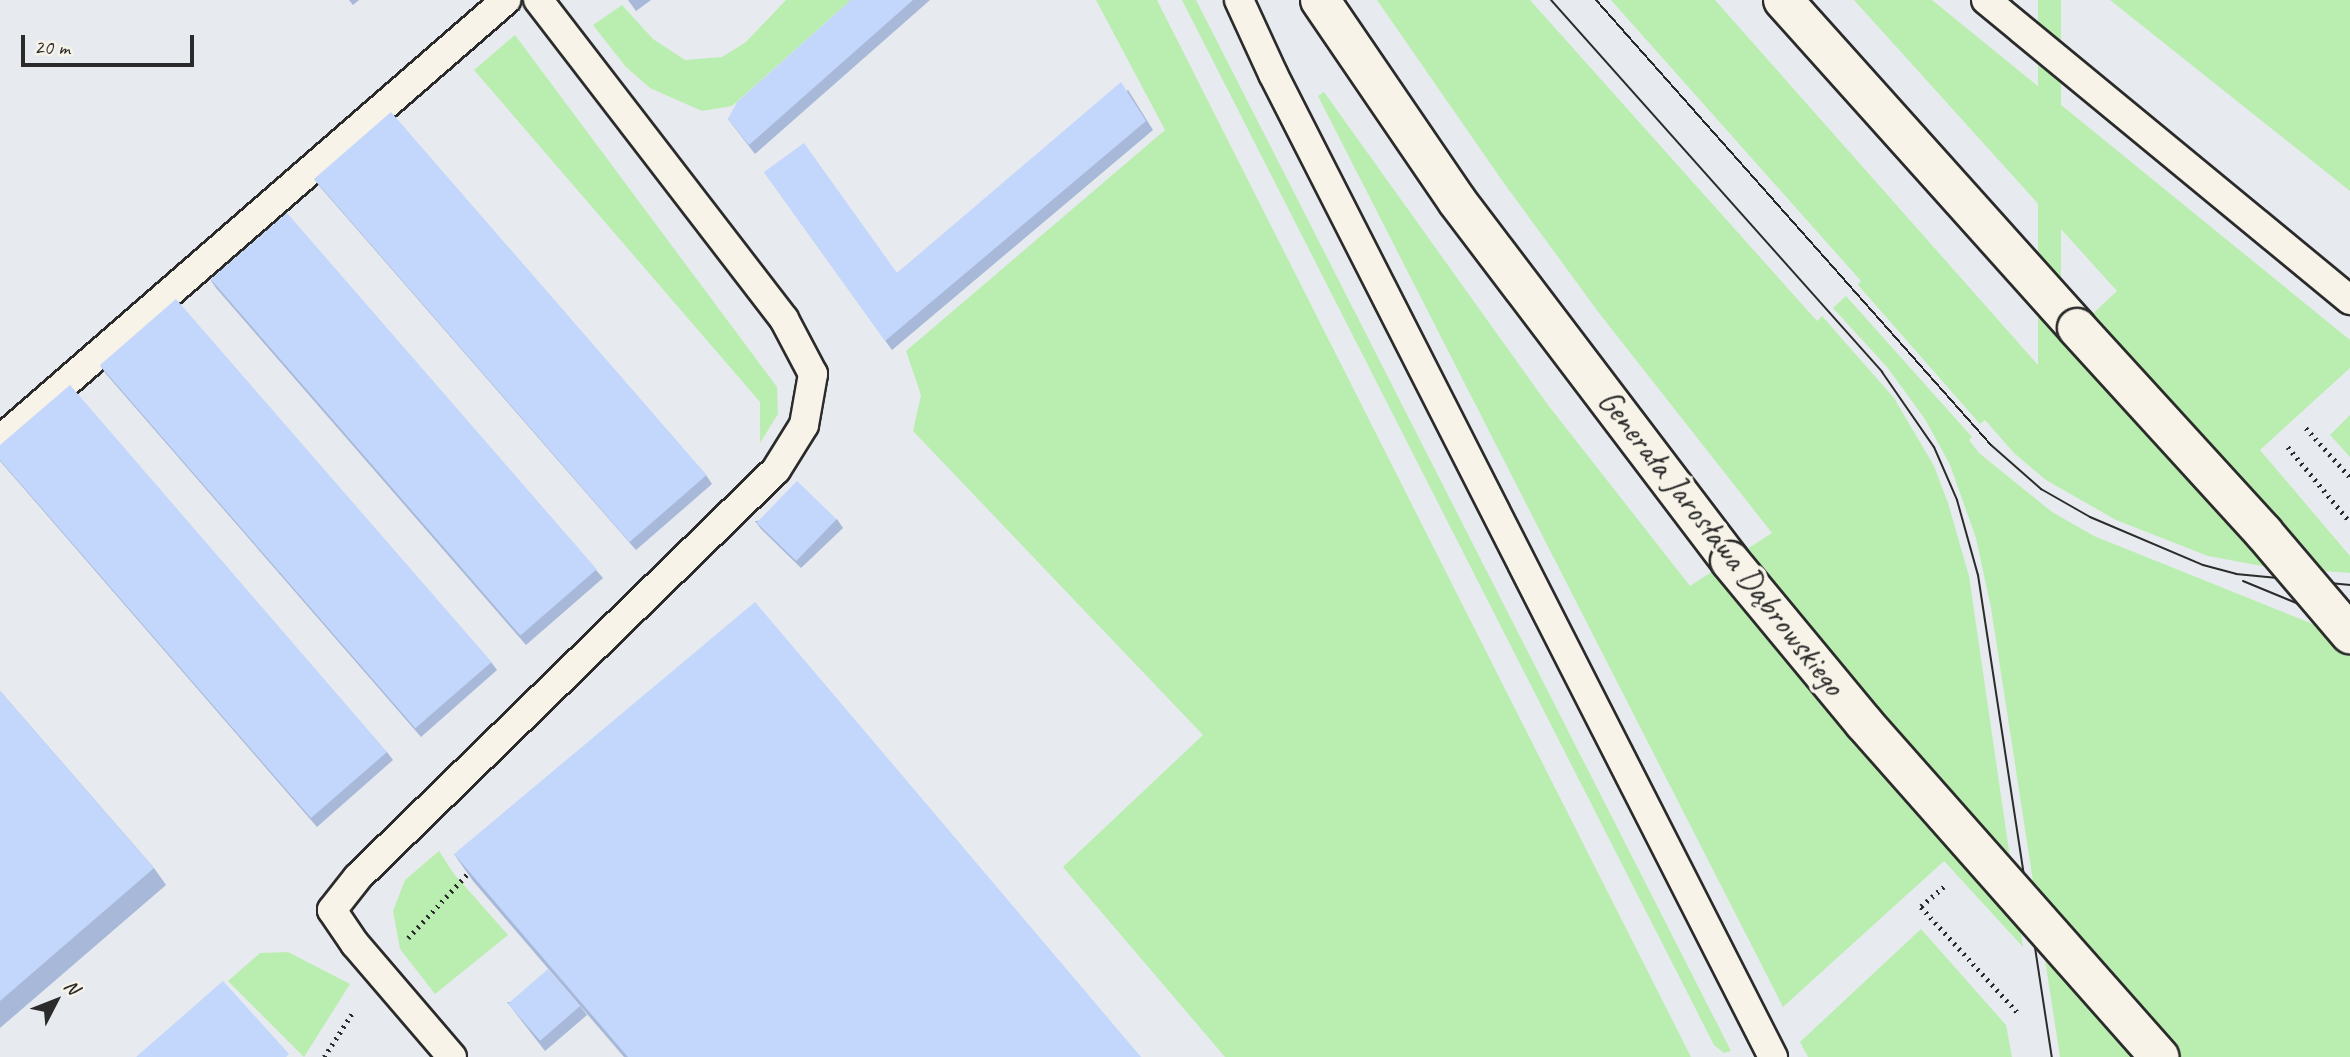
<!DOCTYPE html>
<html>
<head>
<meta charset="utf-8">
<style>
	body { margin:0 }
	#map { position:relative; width:2350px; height:1057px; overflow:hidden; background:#e7eaee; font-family:Caveat,sans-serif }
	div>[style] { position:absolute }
	.green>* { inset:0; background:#baeeb0; transform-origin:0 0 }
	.path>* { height:4.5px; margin-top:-2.25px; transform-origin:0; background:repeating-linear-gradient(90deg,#2b2b2b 0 2px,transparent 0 7px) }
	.roads { filter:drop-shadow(2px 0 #2b2b2b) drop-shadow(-2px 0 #2b2b2b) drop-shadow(0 2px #2b2b2b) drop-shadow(0 -2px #2b2b2b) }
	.service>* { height:28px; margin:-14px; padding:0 14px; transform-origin:14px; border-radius:14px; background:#f7f3e8 }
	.secondary>* { height:38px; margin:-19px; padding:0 19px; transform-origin:19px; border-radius:19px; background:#f7f3e8 }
	.tram>* { height:2px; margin:-1px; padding:0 1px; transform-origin:1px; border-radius:1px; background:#2b2b2b }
	.bridges { filter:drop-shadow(2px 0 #2b2b2b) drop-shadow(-2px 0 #2b2b2b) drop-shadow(0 2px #2b2b2b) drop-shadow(0 -2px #2b2b2b) }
	.secondary-bridge>* { height:38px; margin:-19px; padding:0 19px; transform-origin:19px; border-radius:19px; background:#f7f3e8 }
	.wall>* { inset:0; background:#a8b8d8 }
	.building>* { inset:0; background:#c3d6fb; transform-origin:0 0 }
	span { translate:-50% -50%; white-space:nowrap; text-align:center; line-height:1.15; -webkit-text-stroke:7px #f7f3e8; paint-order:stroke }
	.street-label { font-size:33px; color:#2b2b2b }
	.north { position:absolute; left:21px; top:966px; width:70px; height:70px; -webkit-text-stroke:5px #f7f3e8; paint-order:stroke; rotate:48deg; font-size:19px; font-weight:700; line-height:28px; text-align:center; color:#2b2b2b }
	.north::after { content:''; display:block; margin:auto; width:24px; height:32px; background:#2b2b2b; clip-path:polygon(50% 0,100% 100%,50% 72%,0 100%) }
	.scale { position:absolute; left:21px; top:35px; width:173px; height:32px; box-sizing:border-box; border:4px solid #2b2b2b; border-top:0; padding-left:9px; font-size:21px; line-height:24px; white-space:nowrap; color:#2b2b2b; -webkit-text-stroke:5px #f7f3e8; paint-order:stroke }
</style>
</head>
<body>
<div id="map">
	<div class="green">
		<i style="clip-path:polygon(786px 0,851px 0,732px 106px,702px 111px,650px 88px,626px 67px,593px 25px,622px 5px,653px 39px,685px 60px,722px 57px,746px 42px)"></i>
		<i style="clip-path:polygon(1096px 0,1157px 0,1691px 1057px,1225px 1057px,1063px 867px,1203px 735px,913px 431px,921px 395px,906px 351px,1165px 130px)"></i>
		<i style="clip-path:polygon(1182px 0,1196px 0,1731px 1051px,1724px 1053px,1714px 1045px)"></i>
		<i style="clip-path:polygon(1377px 0,1530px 0,1817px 321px,1822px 316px,1894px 398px,1934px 466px,1948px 503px,1969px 576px,2023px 947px,1944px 861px,1783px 1007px,1318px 96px,1324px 92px,1548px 405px,1690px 586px,1772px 533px,1599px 313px,1501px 179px)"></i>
		<i style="clip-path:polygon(1611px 0,1715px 0,2038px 365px,2117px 291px,1854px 0,1932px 0,2350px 340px,2350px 368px,2260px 450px,2350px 556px,2350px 573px,2262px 566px,2208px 556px,2116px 520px,2046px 480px,2014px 453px,1985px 420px,1980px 424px,1858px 285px,1861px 281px)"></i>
		<i style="left:2038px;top:0;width:23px;height:404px"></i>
		<i style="clip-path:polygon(2110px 0,2350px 0,2350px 191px)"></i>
		<i style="clip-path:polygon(515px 35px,777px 387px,778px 414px,760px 443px,760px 402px,474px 70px)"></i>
		<i style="clip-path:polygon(1846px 296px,1972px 437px,1969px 440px,1979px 453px,2052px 512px,2094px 536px,2350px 639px,2350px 1057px,2060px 1057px,1991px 608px,1976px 538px,1950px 465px,1925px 419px,1887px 367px,1833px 308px)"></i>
		<i style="clip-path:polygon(2350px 415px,2350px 457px,2330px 435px)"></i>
		<i style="clip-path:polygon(439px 851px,454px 874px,508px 935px,435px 994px,400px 949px,393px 911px,405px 880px)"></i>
		<i style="clip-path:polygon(1921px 929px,2006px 1025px,2012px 1057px,1808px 1057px,1800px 1042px)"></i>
		<i style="clip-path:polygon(288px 952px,350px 984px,304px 1057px,228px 981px,260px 953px)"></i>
	</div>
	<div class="path">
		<i style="left:2306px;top:428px;width:66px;rotate:48.1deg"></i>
		<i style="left:2288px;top:447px;width:97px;rotate:50.4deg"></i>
		<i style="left:1944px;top:887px;width:30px;rotate:139deg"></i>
		<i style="left:1921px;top:907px;width:144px;rotate:47.5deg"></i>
		<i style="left:408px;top:938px;width:93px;rotate:-47.2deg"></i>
		<i style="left:324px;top:1057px;width:54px;rotate:-57.2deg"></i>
	</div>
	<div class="roads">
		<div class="service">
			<i style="left:1239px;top:0;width:81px;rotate:65.3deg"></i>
			<i style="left:1273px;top:74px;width:1103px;rotate:63.04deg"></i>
			<i style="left:1986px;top:0;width:472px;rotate:39.5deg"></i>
			<i style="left:0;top:440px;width:671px;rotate:-41.01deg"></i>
			<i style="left:452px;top:1057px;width:149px;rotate:-130.6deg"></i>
			<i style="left:355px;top:944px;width:41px;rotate:-124.1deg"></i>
			<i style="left:332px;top:910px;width:42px;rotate:-51.8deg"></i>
			<i style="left:358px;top:877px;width:583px;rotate:-44.24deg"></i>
			<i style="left:776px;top:470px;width:53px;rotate:-58.1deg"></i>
			<i style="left:804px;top:425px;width:52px;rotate:-80deg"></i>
			<i style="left:813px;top:374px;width:62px;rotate:-117.8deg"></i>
			<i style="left:784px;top:319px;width:403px;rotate:-127.6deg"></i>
		</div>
		<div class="secondary">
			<i style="left:1320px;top:0;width:243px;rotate:55.7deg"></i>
			<i style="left:1457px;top:201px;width:452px;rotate:52.8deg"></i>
			<i style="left:1783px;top:0;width:440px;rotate:48.1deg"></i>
		</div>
	</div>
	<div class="tram">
		<i style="left:1551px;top:0;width:498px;rotate:48.3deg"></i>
		<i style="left:1882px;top:372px;width:91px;rotate:55.3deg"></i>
		<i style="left:1934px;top:447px;width:58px;rotate:66.5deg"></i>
		<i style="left:1957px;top:500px;width:78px;rotate:74.4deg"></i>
		<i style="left:1978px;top:575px;width:488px;rotate:81.3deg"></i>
		<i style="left:1596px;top:0;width:595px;rotate:48.41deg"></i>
		<i style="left:1991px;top:445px;width:67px;rotate:41.3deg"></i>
		<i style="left:2041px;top:489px;width:56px;rotate:29.7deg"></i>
		<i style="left:2090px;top:517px;width:123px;rotate:23deg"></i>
		<i style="left:2203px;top:565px;width:34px;rotate:15deg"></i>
		<i style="left:2236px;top:574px;width:115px;rotate:5.5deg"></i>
		<i style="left:2243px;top:581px;width:116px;rotate:22.4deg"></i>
	</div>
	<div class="bridges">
		<div class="secondary-bridge">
			<i style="left:2077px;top:328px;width:277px;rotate:47.6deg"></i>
			<i style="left:2264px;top:533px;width:133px;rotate:49.6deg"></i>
			<i style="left:1730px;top:561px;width:210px;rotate:50.4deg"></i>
			<i style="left:1864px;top:723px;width:446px;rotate:48.5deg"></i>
		</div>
	</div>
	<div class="wall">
		<i style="clip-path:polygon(349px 0,359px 0,353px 5px)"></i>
		<i style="clip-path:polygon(628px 0,651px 0,636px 11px)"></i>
		<i style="clip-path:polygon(851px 0,930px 0,755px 154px,728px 119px)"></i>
		<i style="clip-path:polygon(1128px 90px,1153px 130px,892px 350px,764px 172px,897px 273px)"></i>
		<i style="clip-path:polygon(314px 179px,706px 475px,712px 484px,636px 550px,321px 188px)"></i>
		<i style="clip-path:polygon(210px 279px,596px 570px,603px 578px,526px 645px,216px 288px)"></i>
		<i style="clip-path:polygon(100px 365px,491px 662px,497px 670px,421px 737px,106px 374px)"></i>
		<i style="clip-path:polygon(0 445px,387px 752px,393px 760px,317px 827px,0 461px)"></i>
		<i style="clip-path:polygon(837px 519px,843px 528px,801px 568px,761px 529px,755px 521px)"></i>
		<i style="clip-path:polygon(0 691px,154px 868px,166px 885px,0 1028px)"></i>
		<i style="clip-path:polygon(454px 854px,1141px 1057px,624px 1057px,473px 881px)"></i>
		<i style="clip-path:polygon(507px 1002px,580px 1006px,587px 1015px,545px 1051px)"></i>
	</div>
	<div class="building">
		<i style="clip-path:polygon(851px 0,913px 0,749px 145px,728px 119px,737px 102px)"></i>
		<i style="clip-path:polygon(1121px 82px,1146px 121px,885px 341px,764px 172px,804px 143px,897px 273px)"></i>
		<i style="left:391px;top:112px;width:481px;height:102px;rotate:49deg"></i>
		<i style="left:287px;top:213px;width:472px;height:101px;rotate:49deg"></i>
		<i style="left:176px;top:299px;width:481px;height:101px;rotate:49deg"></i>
		<i style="clip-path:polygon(70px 385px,387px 752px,311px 818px,0 460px,0 445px)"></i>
		<i style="left:797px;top:481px;width:55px;height:58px;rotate:44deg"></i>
		<i style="clip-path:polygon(755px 602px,1141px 1057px,628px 1057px,454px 854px)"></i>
		<i style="clip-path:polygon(0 691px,154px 868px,0 1001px)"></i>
		<i style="left:548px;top:969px;width:49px;height:53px;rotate:49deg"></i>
		<i style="clip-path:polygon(223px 981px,289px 1054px,286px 1057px,136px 1057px)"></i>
	</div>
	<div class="street-label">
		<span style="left:1721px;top:543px;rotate:52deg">Generała Jarosława Dąbrowskiego</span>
	</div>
	<div class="north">N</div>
	<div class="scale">20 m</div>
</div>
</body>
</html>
